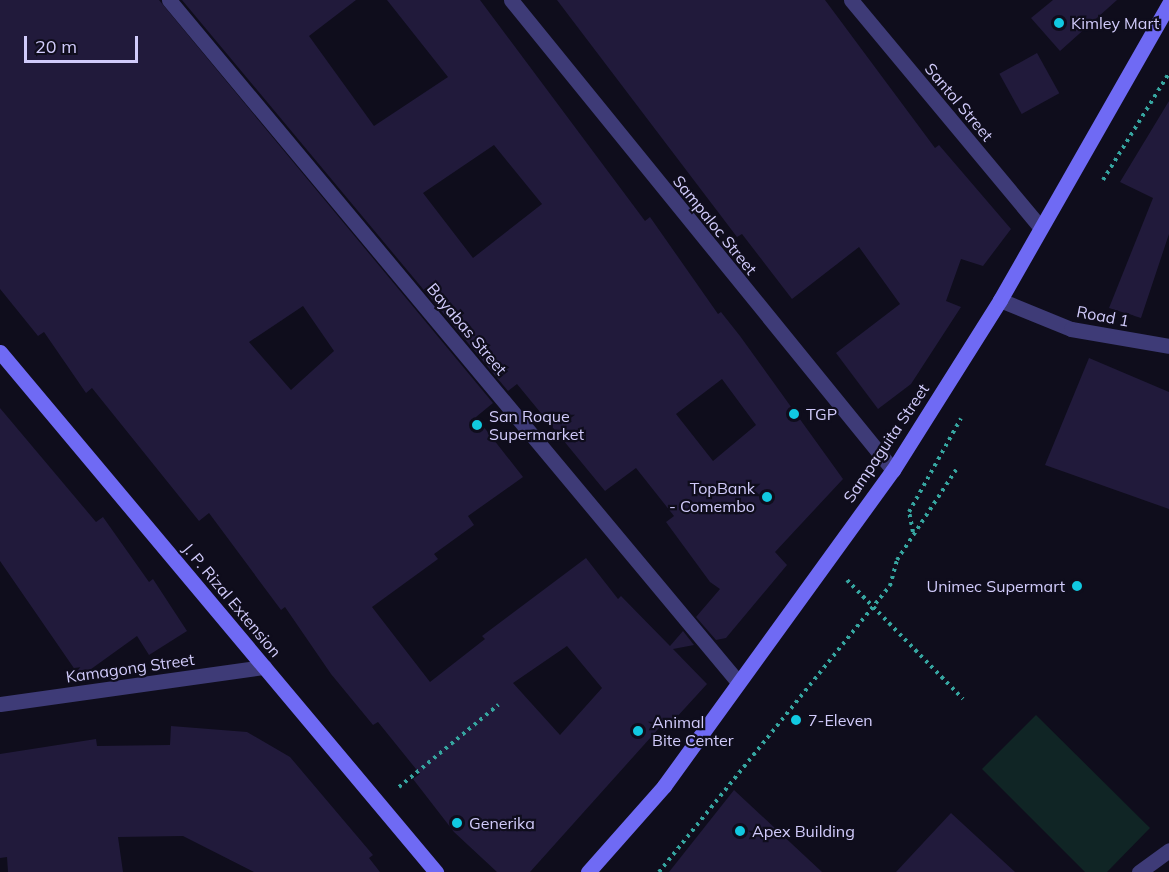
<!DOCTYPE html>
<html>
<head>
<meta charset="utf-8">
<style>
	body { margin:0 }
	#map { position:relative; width:1169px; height:872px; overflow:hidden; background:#0f0d1c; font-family:Mulish,sans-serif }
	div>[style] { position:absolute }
	.green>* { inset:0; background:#102525 }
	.building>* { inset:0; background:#211a3b; transform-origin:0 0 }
	.path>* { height:4px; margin-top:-2px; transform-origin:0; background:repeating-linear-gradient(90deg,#36a5a0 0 3px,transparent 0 7.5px) }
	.lane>* { height:15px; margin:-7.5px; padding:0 7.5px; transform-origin:7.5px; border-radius:7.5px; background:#3e3b77 }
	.street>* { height:15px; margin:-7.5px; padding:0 7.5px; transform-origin:7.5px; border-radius:7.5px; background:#3e3b77 }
	.secondary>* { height:15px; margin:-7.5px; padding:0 7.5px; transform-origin:7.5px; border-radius:7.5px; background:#6f6af4 }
	.dots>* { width:16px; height:16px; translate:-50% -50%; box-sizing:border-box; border:3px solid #0f0d1c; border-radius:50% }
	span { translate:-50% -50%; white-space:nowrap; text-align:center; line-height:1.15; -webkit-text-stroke:4.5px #0f0d1c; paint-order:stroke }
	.poi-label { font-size:16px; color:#d1cbfb }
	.left { translate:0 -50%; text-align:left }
	.right { translate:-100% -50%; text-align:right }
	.street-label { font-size:16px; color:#d1cbfb }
	.scale { position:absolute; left:24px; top:36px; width:114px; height:27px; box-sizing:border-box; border:3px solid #d1cbfb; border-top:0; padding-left:8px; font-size:18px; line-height:21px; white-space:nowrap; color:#d1cbfb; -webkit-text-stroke:4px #0f0d1c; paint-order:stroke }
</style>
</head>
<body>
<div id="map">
	<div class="green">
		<i style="clip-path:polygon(1036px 715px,1150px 828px,1107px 872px,1085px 872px,982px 769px)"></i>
	</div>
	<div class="building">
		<i style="clip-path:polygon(evenodd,0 0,159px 0,493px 403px,476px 417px,523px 477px,468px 516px,474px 525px,434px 554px,438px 559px,372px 607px,430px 682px,485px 639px,482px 636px,586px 558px,618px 599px,621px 596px,670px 646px,683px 631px,694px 645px,673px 649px,707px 684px,664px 731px,660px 727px,530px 872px,497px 872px,454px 832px,413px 779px,420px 774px,378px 722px,373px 725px,331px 674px,285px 607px,281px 610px,209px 513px,199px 521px,92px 388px,86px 393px,44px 332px,38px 336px,0 289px,0 0,303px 306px,334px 351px,291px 390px,249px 342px,303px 306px,0 0,567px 646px,602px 688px,560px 735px,513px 683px,567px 646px)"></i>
		<i style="clip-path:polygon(evenodd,182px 0,356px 0,309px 36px,374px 126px,448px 77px,387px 0,480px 0,645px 221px,650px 217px,718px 314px,721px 312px,740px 336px,843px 479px,775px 552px,787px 565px,726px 638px,716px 640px,696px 617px,720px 589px,710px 582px,666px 522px,674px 516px,636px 468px,605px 491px,517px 384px,508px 391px,182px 0,494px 145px,542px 204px,473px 258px,423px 193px,494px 145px,182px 0,722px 379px,756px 425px,713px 461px,676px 414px,722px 379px)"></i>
		<i style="clip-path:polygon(557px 0,825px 0,935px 148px,939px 145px,1011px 229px,983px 266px,961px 259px,946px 301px,961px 307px,911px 384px,878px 409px,836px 353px,900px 304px,859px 247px,792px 299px,742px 234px,737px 237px)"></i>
		<i style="clip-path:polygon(1053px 0,1117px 0,1060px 51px,1031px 18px)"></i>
		<i style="left:1037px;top:53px;width:46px;height:43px;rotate:61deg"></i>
		<i style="clip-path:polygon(1169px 101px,1169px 234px,1141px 318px,1109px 308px,1153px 198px,1120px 182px)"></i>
		<i style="clip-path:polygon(1089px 358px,1169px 392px,1169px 509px,1045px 465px)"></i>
		<i style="clip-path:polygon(0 408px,96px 522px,103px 517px,149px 582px,153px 579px,187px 631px,149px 655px,137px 636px,80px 677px,0 561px)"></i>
		<i style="clip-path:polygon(171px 726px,247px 732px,290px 757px,373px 855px,369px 858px,380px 872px,254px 872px,183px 836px,118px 837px,123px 872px,8px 872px,7px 857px,0 858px,0 754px,96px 739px,97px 746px,170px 745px)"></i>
		<i style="clip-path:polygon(734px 790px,822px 872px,669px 872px)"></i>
		<i style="clip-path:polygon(951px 813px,1015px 872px,896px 872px)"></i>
	</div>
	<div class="path">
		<i style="left:1103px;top:180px;width:126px;rotate:-58.3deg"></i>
		<i style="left:913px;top:532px;width:20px;rotate:-101deg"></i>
		<i style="left:909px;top:512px;width:107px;rotate:-61deg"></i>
		<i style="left:847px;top:580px;width:166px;rotate:45.7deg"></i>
		<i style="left:399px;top:787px;width:129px;rotate:-39.6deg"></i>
		<i style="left:659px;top:872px;width:368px;rotate:-51.1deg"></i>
		<i style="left:890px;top:586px;width:27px;rotate:-75deg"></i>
		<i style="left:897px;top:560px;width:108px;rotate:-56.8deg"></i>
	</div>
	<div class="lane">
		<i style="left:1139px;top:872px;width:37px;rotate:-36deg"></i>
	</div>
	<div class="street">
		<i style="left:169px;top:0;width:888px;rotate:50.16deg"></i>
		<i style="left:511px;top:0;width:606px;rotate:50.9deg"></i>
		<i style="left:851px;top:0;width:294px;rotate:50.2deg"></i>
		<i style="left:1000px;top:300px;width:77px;rotate:22.2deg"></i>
		<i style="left:1071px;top:329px;width:99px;rotate:9.8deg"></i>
		<i style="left:0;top:704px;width:267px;rotate:-8deg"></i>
	</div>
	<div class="secondary">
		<i style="left:0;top:352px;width:679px;rotate:50.02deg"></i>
		<i style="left:588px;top:872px;width:115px;rotate:-48.5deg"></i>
		<i style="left:664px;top:786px;width:390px;rotate:-54.1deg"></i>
		<i style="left:893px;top:470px;width:201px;rotate:-57.8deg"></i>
		<i style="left:1000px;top:300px;width:341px;rotate:-60.3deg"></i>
	</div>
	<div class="dots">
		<i style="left:1059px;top:23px;background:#11c9e1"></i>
		<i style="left:794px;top:414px;background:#11c9e1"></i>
		<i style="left:477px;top:425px;background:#11c9e1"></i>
		<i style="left:767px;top:497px;background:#11c9e1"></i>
		<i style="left:1077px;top:586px;background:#11c9e1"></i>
		<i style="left:796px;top:720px;background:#11c9e1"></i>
		<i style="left:638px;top:731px;background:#11c9e1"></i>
		<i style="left:457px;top:823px;background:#11c9e1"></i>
		<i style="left:740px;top:831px;background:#11c9e1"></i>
	</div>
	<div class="poi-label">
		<span class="left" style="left:1071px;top:23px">Kimley Mart</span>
		<span class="left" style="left:806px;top:414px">TGP</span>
		<span class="left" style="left:489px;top:425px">San Roque<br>Supermarket</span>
		<span class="right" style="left:755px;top:497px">TopBank<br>- Comembo</span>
		<span class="right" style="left:1065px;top:586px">Unimec Supermart</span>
		<span class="left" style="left:808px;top:720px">7-Eleven</span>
		<span class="left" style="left:652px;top:731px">Animal<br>Bite Center</span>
		<span class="left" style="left:469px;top:823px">Generika</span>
		<span class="left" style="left:752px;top:831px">Apex Building</span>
	</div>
	<div class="street-label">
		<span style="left:959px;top:102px;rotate:50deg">Santol Street</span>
		<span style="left:715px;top:225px;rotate:51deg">Sampaloc Street</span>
		<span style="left:1103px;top:316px;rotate:11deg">Road 1</span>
		<span style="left:467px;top:329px;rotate:50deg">Bayabas Street</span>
		<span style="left:886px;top:443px;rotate:-56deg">Sampaguita Street</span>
		<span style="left:232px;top:600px;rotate:50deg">J. P. Rizal Extension</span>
		<span style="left:130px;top:668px;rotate:-8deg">Kamagong Street</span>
	</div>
	<div class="scale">20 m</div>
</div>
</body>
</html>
